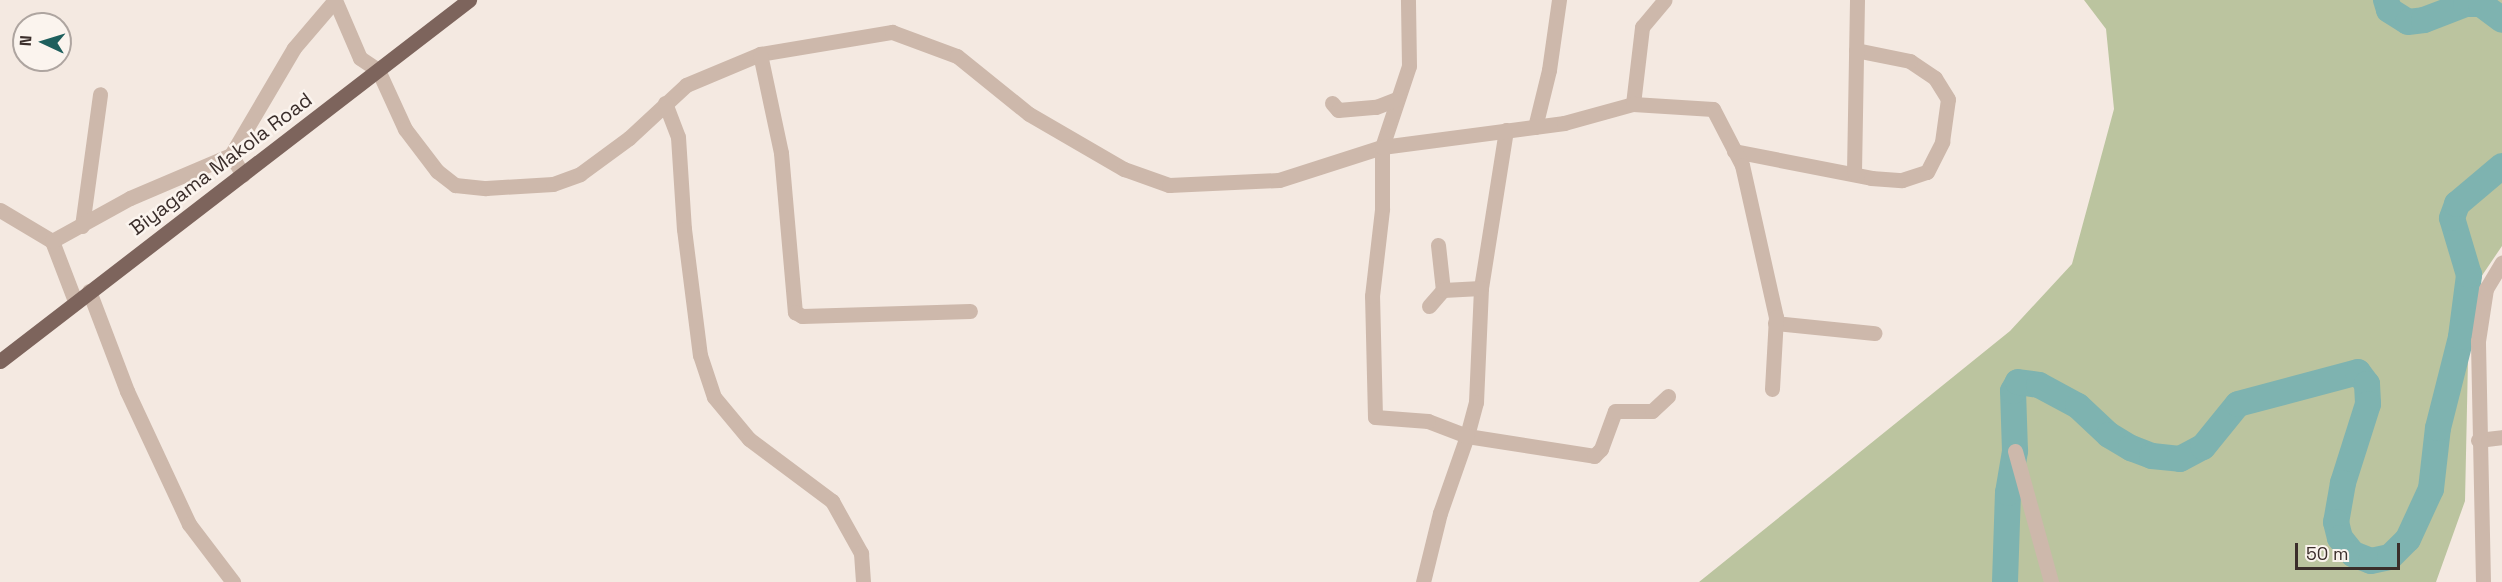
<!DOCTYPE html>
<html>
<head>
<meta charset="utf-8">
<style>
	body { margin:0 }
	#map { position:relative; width:2502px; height:582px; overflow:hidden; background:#f4e9e1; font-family:"Space Grotesk",sans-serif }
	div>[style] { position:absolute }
	.green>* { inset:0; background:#bbc49f }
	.river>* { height:26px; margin:-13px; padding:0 13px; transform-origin:13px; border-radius:13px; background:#7eb3b0 }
	.street>* { height:15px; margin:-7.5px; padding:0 7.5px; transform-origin:7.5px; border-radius:7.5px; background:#cdb8ab }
	.primary>* { height:15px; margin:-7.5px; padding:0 7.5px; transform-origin:7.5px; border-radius:7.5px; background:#7d645c }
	span { translate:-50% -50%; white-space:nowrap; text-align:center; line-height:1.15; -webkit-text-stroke:5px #fbf4ee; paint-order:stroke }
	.street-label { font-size:20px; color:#3b2e2b }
	.north { position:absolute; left:12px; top:12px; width:60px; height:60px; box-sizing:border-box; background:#fbf4ee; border:2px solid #aea5a0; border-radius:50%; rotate:274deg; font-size:16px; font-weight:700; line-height:24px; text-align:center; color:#3b2e2b }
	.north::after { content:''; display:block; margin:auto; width:21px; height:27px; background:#1e5f5d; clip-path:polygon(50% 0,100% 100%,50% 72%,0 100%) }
	.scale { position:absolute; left:2295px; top:543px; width:105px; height:27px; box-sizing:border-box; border:3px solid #3b2e2b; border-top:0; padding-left:8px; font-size:18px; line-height:21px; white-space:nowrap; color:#3b2e2b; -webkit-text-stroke:4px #fbf4ee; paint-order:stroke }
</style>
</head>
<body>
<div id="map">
	<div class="green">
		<i style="clip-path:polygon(2084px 0,2502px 0,2502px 246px,2481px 277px,2468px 360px,2465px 501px,2436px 582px,1699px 582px,2010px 331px,2072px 264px,2114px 109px,2106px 29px)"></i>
	</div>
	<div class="river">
		<i style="left:2386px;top:0;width:10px;rotate:73deg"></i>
		<i style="left:2389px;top:10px;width:22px;rotate:32deg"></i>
		<i style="left:2408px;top:22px;width:16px;rotate:-7deg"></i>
		<i style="left:2424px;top:20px;width:45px;rotate:-20.9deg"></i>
		<i style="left:2466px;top:4px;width:15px"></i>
		<i style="left:2481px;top:4px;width:26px;rotate:37deg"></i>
		<i style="left:2005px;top:582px;width:89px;rotate:-88.1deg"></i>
		<i style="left:2008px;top:493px;width:43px;rotate:-80.5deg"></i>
		<i style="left:2015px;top:451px;width:60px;rotate:-91.9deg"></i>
		<i style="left:2013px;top:391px;width:10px;rotate:-61deg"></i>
		<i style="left:2018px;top:382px;width:21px;rotate:8deg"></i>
		<i style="left:2039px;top:385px;width:44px;rotate:28.3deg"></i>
		<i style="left:2078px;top:406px;width:42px;rotate:43.1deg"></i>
		<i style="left:2109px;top:435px;width:26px;rotate:31deg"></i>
		<i style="left:2131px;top:448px;width:22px;rotate:21deg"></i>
		<i style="left:2152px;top:456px;width:28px;rotate:6deg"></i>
		<i style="left:2180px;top:459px;width:26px;rotate:-28deg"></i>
		<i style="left:2203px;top:447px;width:55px;rotate:-50.9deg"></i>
		<i style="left:2238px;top:404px;width:124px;rotate:-14.9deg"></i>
		<i style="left:2358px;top:372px;width:15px;rotate:53deg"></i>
		<i style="left:2367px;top:384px;width:20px;rotate:87deg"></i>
		<i style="left:2368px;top:404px;width:83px;rotate:107.6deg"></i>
		<i style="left:2343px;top:483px;width:40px;rotate:100deg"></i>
		<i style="left:2336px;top:522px;width:16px;rotate:76deg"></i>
		<i style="left:2340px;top:538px;width:21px;rotate:51deg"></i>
		<i style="left:2353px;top:554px;width:19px;rotate:21deg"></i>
		<i style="left:2371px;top:561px;width:19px;rotate:-12deg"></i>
		<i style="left:2390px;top:557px;width:25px;rotate:-45deg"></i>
		<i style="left:2408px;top:539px;width:55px;rotate:-65.3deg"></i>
		<i style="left:2431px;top:489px;width:61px;rotate:-83.5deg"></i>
		<i style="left:2438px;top:428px;width:94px;rotate:-75.8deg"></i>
		<i style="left:2461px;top:337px;width:63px;rotate:-82.6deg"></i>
		<i style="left:2469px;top:275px;width:59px;rotate:-106.6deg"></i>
		<i style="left:2452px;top:218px;width:15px;rotate:-70deg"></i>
		<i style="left:2457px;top:204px;width:59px;rotate:-40.2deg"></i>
	</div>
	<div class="street">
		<i style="left:335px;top:0;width:63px;rotate:66.7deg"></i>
		<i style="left:360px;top:58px;width:22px;rotate:34deg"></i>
		<i style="left:378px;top:70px;width:65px;rotate:65.4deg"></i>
		<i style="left:405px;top:129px;width:53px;rotate:52.7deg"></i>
		<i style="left:437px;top:171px;width:23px;rotate:38deg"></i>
		<i style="left:455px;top:185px;width:31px;rotate:6deg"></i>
		<i style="left:486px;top:188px;width:67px;rotate:-3.4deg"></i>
		<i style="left:553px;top:184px;width:29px;rotate:-20deg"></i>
		<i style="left:580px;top:174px;width:61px;rotate:-36.3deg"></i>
		<i style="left:629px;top:138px;width:78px;rotate:-42.9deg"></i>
		<i style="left:686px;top:85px;width:80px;rotate:-22.7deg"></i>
		<i style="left:760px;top:54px;width:134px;rotate:-9.5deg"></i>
		<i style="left:892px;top:32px;width:69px;rotate:20.3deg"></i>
		<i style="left:957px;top:56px;width:92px;rotate:38.9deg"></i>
		<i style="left:1029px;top:114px;width:110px;rotate:30.1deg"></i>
		<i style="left:1124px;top:169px;width:48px;rotate:19.6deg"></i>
		<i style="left:1169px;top:185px;width:110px;rotate:-2.6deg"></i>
		<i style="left:1279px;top:180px;width:108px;rotate:-17.8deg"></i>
		<i style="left:1382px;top:147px;width:85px;rotate:-71.6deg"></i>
		<i style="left:1409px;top:66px;width:66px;rotate:-90.9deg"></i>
		<i style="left:760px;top:54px;width:101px;rotate:78deg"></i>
		<i style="left:781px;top:153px;width:160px;rotate:85deg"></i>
		<i style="left:795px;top:312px;width:8px;rotate:30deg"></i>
		<i style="left:802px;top:316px;width:168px;rotate:-1.7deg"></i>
		<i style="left:665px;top:103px;width:36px;rotate:69deg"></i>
		<i style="left:678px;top:137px;width:92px;rotate:86.3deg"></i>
		<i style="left:684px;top:229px;width:127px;rotate:82.8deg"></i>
		<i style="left:700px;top:355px;width:44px;rotate:71.6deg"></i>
		<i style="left:714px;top:397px;width:55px;rotate:50.2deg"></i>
		<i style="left:749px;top:439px;width:104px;rotate:36.8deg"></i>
		<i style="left:832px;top:501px;width:60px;rotate:60.9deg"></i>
		<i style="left:861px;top:553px;width:29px;rotate:86deg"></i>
		<i style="left:1332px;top:103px;width:9px;rotate:49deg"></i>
		<i style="left:1338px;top:110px;width:38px;rotate:-5deg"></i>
		<i style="left:1376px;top:107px;width:22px;rotate:-21deg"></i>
		<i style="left:1633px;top:104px;width:78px;rotate:-83.3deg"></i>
		<i style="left:1642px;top:27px;width:35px;rotate:-50deg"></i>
		<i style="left:1535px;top:127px;width:59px;rotate:-76.2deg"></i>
		<i style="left:1549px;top:70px;width:71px;rotate:-81.9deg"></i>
		<i style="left:1506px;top:130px;width:160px;rotate:99deg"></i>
		<i style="left:1481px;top:288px;width:114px;rotate:92.5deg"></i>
		<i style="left:1476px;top:402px;width:35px;rotate:105deg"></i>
		<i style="left:1467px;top:436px;width:129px;rotate:8.9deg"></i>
		<i style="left:1594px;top:456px;width:10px;rotate:-45deg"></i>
		<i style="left:1601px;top:449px;width:40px;rotate:-69.8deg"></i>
		<i style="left:1615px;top:411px;width:37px"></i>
		<i style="left:1652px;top:411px;width:22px;rotate:-43deg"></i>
		<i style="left:1734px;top:151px;width:140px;rotate:11.1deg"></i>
		<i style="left:1871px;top:178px;width:31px;rotate:4deg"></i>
		<i style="left:1902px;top:180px;width:26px;rotate:-18deg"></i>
		<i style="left:1927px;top:172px;width:34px;rotate:-63deg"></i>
		<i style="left:1942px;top:142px;width:43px;rotate:-82.1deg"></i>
		<i style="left:1948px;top:99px;width:25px;rotate:-122deg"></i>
		<i style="left:1935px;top:78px;width:30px;rotate:-146deg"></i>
		<i style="left:1910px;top:61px;width:55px;rotate:-168.5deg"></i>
		<i style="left:231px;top:155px;width:124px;rotate:-59.5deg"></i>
		<i style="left:294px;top:48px;width:63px;rotate:-49.5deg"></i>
		<i style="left:1854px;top:172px;width:172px;rotate:-89deg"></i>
		<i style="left:0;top:210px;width:61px;rotate:30.8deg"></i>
		<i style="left:52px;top:241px;width:64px;rotate:69deg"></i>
		<i style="left:82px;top:226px;width:133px;rotate:-82.2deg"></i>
		<i style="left:52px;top:241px;width:89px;rotate:-28.9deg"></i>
		<i style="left:130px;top:198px;width:110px;rotate:-23.1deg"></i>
		<i style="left:231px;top:155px;width:23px;rotate:59deg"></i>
		<i style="left:1438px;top:245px;width:45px;rotate:83.7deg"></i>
		<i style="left:89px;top:291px;width:107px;rotate:69.2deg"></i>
		<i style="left:127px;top:391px;width:147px;rotate:65deg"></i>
		<i style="left:189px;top:524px;width:73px;rotate:52.8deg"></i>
		<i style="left:1429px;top:306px;width:21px;rotate:-49deg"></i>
		<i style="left:1443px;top:290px;width:38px;rotate:-3deg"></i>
		<i style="left:1775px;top:323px;width:100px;rotate:5.8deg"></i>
		<i style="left:2478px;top:440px;width:24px;rotate:-7deg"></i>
		<i style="left:2015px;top:451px;width:136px;rotate:74.6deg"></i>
		<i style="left:1423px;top:582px;width:71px;rotate:-76.2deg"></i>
		<i style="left:1440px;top:513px;width:82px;rotate:-70.7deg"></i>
		<i style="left:1467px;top:436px;width:42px;rotate:-159deg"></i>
		<i style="left:1428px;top:421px;width:53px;rotate:-175.7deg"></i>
		<i style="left:1375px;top:417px;width:121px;rotate:-91.4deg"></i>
		<i style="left:1372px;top:296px;width:88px;rotate:-83.4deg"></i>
		<i style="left:1382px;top:209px;width:62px;rotate:-90deg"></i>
		<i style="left:1382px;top:147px;width:184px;rotate:-7.5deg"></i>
		<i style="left:1564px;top:123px;width:72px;rotate:-15.4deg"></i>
		<i style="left:1633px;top:104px;width:80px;rotate:3.6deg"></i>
		<i style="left:1713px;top:109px;width:63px;rotate:62.6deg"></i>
		<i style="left:1742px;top:165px;width:156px;rotate:77.4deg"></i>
		<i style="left:1776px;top:317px;width:72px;rotate:93.2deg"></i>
		<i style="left:2483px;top:582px;width:241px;rotate:-91.2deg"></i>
		<i style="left:2478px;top:341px;width:53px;rotate:-81.3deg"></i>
		<i style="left:2486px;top:289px;width:31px;rotate:-59deg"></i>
	</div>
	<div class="primary">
		<i style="left:0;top:361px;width:592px;rotate:-37.59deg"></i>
	</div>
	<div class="street-label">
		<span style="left:221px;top:164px;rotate:-37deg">Biyagama Makola Road</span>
	</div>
	<div class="north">N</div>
	<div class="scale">50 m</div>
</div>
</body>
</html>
